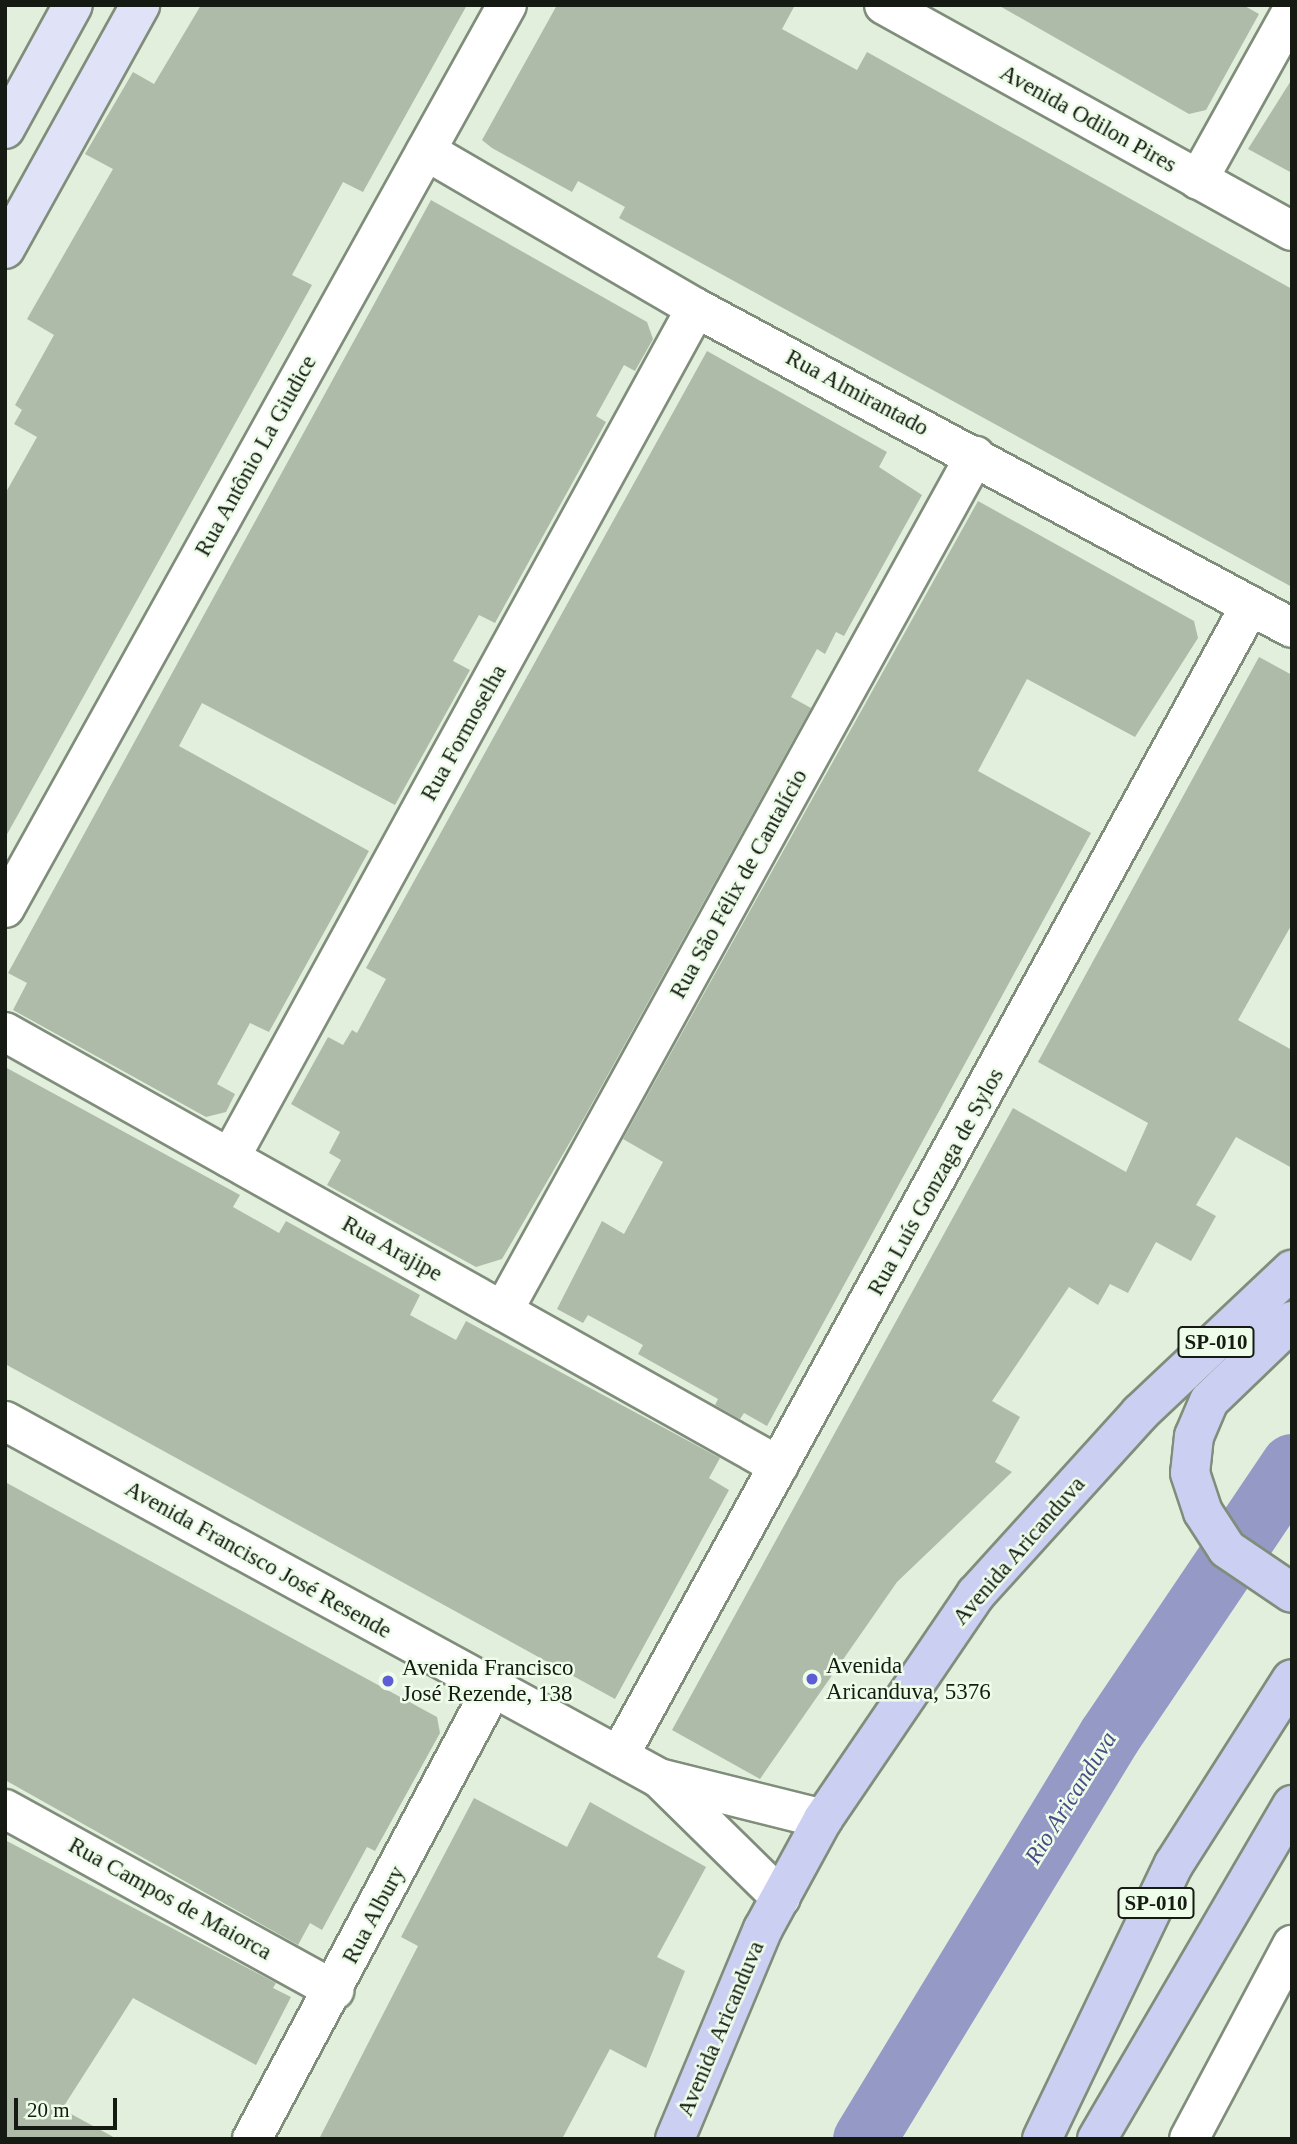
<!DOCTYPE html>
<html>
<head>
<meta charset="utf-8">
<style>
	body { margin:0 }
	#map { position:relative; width:1297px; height:2144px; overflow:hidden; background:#e1efdc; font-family:"Times New Roman",serif }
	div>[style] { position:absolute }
	.river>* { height:63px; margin:-31.5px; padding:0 31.5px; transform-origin:31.5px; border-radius:31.5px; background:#9499c5 }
	.building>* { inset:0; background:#aebba9 }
	.roads { filter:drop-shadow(2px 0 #808d7b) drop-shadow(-2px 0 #808d7b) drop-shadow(0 2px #808d7b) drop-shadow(0 -2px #808d7b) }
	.minor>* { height:38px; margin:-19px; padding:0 19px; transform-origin:19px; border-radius:19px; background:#fff }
	.major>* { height:38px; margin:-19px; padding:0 19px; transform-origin:19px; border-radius:19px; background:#e0e3f8 }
	.highway>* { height:38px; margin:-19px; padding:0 19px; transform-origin:19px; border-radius:19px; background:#cbd0f3 }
	.dots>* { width:19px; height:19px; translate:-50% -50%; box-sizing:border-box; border:4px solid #eefde9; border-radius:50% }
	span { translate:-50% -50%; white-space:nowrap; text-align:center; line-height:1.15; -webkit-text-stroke:5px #eefde9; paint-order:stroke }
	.shield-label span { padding:2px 5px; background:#eefde9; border:2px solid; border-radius:5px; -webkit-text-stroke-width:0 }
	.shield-label { font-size:21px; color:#151a13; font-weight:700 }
	.street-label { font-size:23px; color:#151a13 }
	.poi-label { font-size:23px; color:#151a13 }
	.left { translate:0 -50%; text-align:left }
	.water-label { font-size:24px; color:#484c86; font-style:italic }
	.frame { position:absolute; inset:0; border:7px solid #151a13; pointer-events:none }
	.scale { position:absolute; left:14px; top:2098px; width:103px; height:32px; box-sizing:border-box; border:4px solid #151a13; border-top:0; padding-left:9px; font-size:21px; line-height:24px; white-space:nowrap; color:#151a13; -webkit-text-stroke:5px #eefde9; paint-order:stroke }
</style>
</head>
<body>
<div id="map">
	<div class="river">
		<i style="left:864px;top:2139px;width:472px;rotate:-58.7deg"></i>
		<i style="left:1109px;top:1736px;width:327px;rotate:-56deg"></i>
	</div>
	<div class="building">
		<i style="clip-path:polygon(201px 5px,467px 5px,363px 192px,343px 182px,292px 275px,312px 285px,5px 838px,5px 494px,37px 437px,14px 424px,22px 410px,15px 405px,54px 335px,27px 319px,113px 169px,85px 154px,133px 72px,154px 84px)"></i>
		<i style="clip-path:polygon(557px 5px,795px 5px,782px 29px,857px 70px,867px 52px,1292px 289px,1292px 587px,619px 218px,625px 207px,578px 181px,572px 192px,492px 148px,482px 140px)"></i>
		<i style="clip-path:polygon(998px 5px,1243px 5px,1259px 14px,1206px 110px,1189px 114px)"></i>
		<i style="clip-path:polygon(1292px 79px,1292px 173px,1248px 149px)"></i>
		<i style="clip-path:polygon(431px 200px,647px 322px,653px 339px,635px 371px,624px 365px,596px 416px,606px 422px,495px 623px,479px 615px,453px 661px,470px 670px,395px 805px,202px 703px,179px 746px,369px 851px,269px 1032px,250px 1023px,217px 1084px,235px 1094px,226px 1112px,206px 1117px,13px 1010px,27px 983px,8px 973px)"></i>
		<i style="clip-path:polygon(707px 351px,887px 452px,879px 467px,922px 495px,844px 636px,836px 632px,825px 654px,817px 649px,791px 697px,811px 708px,584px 1118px,502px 1259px,476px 1267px,327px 1185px,341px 1160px,329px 1153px,340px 1132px,291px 1104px,328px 1037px,343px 1045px,352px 1030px,357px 1033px,386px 979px,366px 968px)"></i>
		<i style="clip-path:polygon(978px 501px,1194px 621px,1198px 638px,1135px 737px,1027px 679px,978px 771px,1091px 833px,767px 1426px,744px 1413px,740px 1419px,715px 1405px,718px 1399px,638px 1354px,643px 1345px,588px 1315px,583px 1323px,557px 1309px,602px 1221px,624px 1234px,663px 1162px,623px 1139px)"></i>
		<i style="clip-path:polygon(1259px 657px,1292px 675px,1292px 924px,1238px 1020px,1292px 1050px,1292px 1168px,1236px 1137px,1196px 1205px,1216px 1216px,1191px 1261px,1156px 1242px,1128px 1293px,1110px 1284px,1098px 1305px,1069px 1287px,992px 1401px,1020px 1417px,995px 1462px,1012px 1472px,897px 1582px,760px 1779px,672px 1730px,1013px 1108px,1126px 1172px,1148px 1123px,1038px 1062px)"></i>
		<i style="clip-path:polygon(5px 1067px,240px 1195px,233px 1207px,279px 1233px,286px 1221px,420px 1295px,410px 1315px,456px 1340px,466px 1321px,720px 1458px,709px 1478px,729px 1490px,615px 1699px,5px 1364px)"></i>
		<i style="clip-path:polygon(5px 1482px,437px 1717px,440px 1733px,375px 1851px,367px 1847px,322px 1930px,310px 1923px,298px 1945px,5px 1780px)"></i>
		<i style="clip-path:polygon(474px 1798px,567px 1847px,590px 1802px,706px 1867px,657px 1957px,685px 1971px,646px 2068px,610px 2049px,562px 2139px,319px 2139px,418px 1946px,401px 1937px)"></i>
		<i style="clip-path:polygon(5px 1840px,276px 1983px,273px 1988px,291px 1997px,256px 2065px,133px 1998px,62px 2109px,117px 2139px,5px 2139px)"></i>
	</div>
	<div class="roads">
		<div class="minor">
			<i style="left:884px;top:5px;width:466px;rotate:29deg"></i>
			<i style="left:426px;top:151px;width:312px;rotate:30.2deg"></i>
			<i style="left:696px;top:308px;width:676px;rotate:28.23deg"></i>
			<i style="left:1198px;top:180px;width:193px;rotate:-60.9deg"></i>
			<i style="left:5px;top:908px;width:1033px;rotate:-60.93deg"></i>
			<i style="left:5px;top:1032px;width:887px;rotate:29.28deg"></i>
			<i style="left:230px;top:1158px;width:969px;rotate:-61.27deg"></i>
			<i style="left:503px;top:1311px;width:977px;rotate:-61.1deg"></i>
			<i style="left:5px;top:1421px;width:745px;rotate:28.63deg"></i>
			<i style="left:659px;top:1778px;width:169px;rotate:14deg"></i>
			<i style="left:619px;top:1756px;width:1312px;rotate:-61.25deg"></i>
			<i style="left:661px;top:1780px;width:168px;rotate:44.5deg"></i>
			<i style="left:5px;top:1809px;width:376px;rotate:28.8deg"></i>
			<i style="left:252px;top:2139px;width:510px;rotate:-61.93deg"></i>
			<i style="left:1189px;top:2139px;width:220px;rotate:-62deg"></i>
		</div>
		<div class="major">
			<i style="left:5px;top:129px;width:141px;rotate:-61.3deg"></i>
			<i style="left:5px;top:249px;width:279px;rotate:-61deg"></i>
		</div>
		<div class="highway">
			<i style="left:1292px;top:1321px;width:115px;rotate:136.1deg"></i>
			<i style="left:1209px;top:1401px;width:38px;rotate:113deg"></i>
			<i style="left:1194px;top:1436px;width:37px;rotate:96deg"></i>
			<i style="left:1190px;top:1473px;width:41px;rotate:71.6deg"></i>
			<i style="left:1203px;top:1512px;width:44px;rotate:57deg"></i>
			<i style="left:1227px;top:1549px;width:78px;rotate:34.1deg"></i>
			<i style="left:675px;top:2139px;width:228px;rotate:-67.3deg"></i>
			<i style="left:763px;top:1929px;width:125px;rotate:-61.4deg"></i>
			<i style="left:823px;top:1819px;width:272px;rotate:-55.8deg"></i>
			<i style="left:976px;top:1594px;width:244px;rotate:-47.8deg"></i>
			<i style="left:1140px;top:1413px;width:209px;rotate:-43.3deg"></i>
			<i style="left:1042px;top:2139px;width:305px;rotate:-64.4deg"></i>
			<i style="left:1174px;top:1864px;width:219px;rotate:-57.5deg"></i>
			<i style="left:1097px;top:2139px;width:387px;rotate:-59.7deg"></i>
		</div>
	</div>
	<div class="dots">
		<i style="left:812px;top:1679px;background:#5f5dd6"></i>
		<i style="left:388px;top:1681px;background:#5f5dd6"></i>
	</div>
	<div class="shield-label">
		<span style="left:1216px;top:1342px">SP-010</span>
		<span style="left:1156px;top:1903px">SP-010</span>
	</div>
	<div class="street-label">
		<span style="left:1088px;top:119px;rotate:29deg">Avenida Odilon Pires</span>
		<span style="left:857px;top:393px;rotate:28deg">Rua Almirantado</span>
		<span style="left:256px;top:456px;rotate:-61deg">Rua Antônio La Giudice</span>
		<span style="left:464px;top:733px;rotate:-61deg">Rua Formoselha</span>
		<span style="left:739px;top:884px;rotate:-61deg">Rua São Félix de Cantalício</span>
		<span style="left:936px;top:1182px;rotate:-61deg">Rua Luís Gonzaga de Sylos</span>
		<span style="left:392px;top:1249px;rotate:29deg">Rua Arajipe</span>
		<span style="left:1019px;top:1551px;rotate:-49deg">Avenida Aricanduva</span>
		<span style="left:258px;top:1560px;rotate:29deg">Avenida Francisco José Resende</span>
		<span style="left:170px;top:1899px;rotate:29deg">Rua Campos de Maiorca</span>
		<span style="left:374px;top:1915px;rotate:-62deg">Rua Albury</span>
		<span style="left:721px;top:2029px;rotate:-67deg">Avenida Aricanduva</span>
	</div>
	<div class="poi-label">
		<span class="left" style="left:826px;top:1679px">Avenida<br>Aricanduva, 5376</span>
		<span class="left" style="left:402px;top:1681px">Avenida Francisco<br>José Rezende, 138</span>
	</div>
	<div class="water-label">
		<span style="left:1071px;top:1798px;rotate:-58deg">Rio Aricanduva</span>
	</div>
	<div class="frame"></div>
	<div class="scale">20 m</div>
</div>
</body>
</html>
